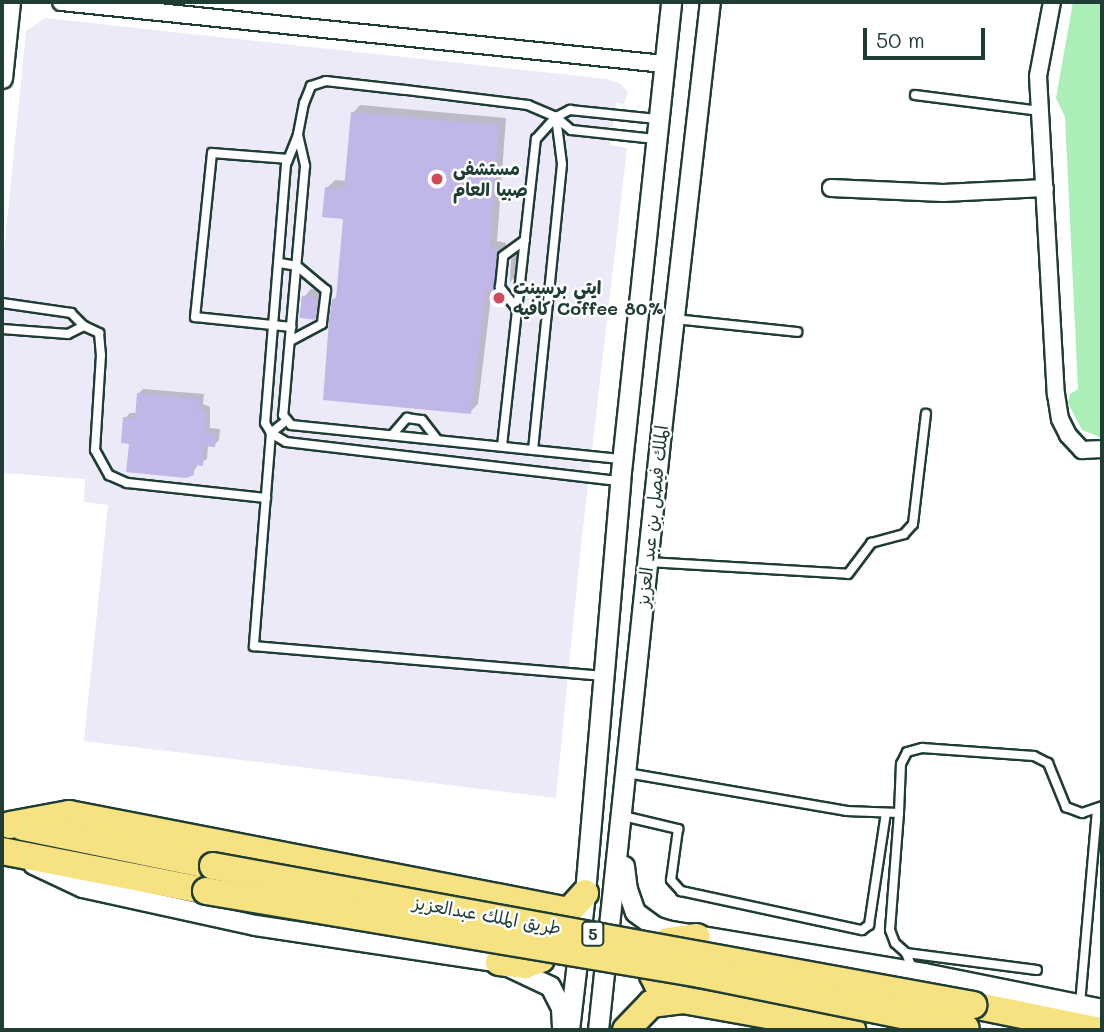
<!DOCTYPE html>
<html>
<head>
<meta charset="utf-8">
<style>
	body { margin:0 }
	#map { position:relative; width:1104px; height:1032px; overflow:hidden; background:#fff; font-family:Mali,"Playpen Sans Arabic",sans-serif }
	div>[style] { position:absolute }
	.built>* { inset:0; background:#ece9f8 }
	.green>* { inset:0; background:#abeeb8 }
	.shadow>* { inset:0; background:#0003 }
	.building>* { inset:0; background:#c0b6e7; transform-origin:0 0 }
	.roads { filter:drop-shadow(2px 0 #1f3d34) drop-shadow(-2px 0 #1f3d34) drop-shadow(0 2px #1f3d34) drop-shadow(0 -2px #1f3d34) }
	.service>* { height:8px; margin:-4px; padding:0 4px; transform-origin:4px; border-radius:4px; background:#fff }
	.minor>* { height:16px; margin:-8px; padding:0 8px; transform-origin:8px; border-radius:8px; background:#fff }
	.tertiary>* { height:19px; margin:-9.5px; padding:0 9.5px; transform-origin:9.5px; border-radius:9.5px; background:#fff }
	.trunk>* { height:26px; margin:-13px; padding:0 13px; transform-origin:13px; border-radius:13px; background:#f7e281 }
	.bridges { filter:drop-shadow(2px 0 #1f3d34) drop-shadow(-2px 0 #1f3d34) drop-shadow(0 2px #1f3d34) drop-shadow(0 -2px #1f3d34) }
	.trunk-bridge>* { height:26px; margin:-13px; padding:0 13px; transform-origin:13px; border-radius:13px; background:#f7e281 }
	.dots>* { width:19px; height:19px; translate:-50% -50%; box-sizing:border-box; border:4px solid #fff; border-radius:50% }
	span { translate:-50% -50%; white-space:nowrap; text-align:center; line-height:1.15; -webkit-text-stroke:5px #fff; paint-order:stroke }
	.shield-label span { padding:2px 5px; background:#fff; border:2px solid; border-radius:5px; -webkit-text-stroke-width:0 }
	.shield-label { font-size:16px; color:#1f3d34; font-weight:700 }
	.poi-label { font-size:18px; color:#1f3d34; font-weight:700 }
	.left { translate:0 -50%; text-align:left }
	.street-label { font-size:18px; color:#1f3d34 }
	.frame { position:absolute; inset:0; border:4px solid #1f3d34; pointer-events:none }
	.scale { position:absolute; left:863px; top:28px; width:122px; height:32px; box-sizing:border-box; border:4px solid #1f3d34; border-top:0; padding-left:9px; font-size:21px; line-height:24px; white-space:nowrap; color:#1f3d34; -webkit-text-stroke:5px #fff; paint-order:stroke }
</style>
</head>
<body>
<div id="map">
	<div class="built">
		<i style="clip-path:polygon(45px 18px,607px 79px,619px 83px,628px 92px,624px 104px,616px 103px,610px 145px,627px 148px,581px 545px,556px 798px,84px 741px,108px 505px,84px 502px,85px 479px,2px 473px,2px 271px,26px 31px)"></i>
	</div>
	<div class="green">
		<i style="clip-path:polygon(1073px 2px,1102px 2px,1102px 438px,1082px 430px,1068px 403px,1070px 394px,1078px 389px,1065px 117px,1056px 98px)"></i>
	</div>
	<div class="shadow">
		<i style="clip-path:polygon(360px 105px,506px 118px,497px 241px,506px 243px,502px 282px,492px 289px,478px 404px,470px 412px,333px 300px,338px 295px,345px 218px,327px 188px,335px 180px,346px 181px,353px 113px)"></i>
		<i style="clip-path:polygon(519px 252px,515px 277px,510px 282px,511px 260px)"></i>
		<i style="clip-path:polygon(311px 289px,325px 291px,323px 310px,315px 318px,304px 297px)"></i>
		<i style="clip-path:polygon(143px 389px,204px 394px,203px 404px,210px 407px,210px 428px,220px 429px,219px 440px,214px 445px,208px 444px,207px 459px,198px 464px,193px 473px,131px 443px,125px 418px,130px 413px,137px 413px,138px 394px)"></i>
	</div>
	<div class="building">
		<i style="clip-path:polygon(351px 112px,499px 125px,490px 248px,500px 250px,496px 255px,495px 291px,486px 290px,471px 414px,323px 400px,329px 321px,332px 299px,336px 299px,343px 219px,322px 217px,325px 187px,344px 189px)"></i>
		<i style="left:302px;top:296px;width:16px;height:22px;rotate:7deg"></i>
		<i style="clip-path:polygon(137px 393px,200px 399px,199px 409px,206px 412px,205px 433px,216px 433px,215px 447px,204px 446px,203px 466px,194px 465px,194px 475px,186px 478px,126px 472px,129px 444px,121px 443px,123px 417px,135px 418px)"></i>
	</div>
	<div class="roads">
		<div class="service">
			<i style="left:915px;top:95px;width:126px;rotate:7.3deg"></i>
			<i style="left:556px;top:117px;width:30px;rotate:-157deg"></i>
			<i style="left:528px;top:105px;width:124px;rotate:-173deg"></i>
			<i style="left:405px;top:90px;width:80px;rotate:-173.5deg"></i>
			<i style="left:326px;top:81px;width:16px;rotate:162deg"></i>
			<i style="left:311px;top:86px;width:18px;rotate:112deg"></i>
			<i style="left:304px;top:103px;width:33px;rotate:101deg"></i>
			<i style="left:298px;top:135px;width:31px;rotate:112deg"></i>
			<i style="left:286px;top:164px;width:260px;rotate:94.6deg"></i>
			<i style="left:265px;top:423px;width:12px;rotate:59deg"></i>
			<i style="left:271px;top:433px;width:17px;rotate:31deg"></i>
			<i style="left:286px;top:442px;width:336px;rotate:6.7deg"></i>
			<i style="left:298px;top:135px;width:32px;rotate:77deg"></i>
			<i style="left:305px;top:166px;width:250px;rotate:95deg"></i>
			<i style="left:283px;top:415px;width:13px;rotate:51deg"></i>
			<i style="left:291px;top:425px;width:333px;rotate:5.9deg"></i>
			<i style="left:655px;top:139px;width:84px;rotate:-173.9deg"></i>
			<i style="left:571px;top:130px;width:20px;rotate:-139deg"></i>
			<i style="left:556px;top:117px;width:16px;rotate:-27deg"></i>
			<i style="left:570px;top:110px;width:87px;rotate:5.9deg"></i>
			<i style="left:288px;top:159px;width:76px;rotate:-175.5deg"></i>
			<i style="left:212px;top:153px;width:165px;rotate:95.9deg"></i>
			<i style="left:195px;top:317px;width:97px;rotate:5.9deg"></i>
			<i style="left:280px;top:263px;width:17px;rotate:10deg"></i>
			<i style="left:297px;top:266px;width:38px;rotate:40deg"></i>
			<i style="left:326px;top:290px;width:34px;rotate:97deg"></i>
			<i style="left:322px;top:324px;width:36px;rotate:152deg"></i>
			<i style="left:2px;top:303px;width:70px;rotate:8.2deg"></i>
			<i style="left:71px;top:313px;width:18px;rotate:45deg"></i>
			<i style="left:84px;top:326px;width:17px;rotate:25deg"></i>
			<i style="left:99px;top:333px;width:22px;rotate:85deg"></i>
			<i style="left:101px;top:355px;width:95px;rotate:93.6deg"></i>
			<i style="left:95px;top:450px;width:29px;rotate:61deg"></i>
			<i style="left:109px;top:475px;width:20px;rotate:24deg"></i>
			<i style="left:127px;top:483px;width:140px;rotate:6.2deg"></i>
			<i style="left:517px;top:309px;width:28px;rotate:-128deg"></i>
			<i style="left:500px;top:287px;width:31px;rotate:-84deg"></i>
			<i style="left:503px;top:256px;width:27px;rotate:-36deg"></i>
			<i style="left:674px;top:319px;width:124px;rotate:6deg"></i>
			<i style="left:2px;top:329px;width:66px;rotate:4.3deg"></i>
			<i style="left:68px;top:334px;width:18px;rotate:-27deg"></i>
			<i style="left:287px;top:420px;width:21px;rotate:141deg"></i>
			<i style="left:271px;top:433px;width:214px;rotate:94.6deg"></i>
			<i style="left:254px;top:646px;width:350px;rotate:4.9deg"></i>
			<i style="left:392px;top:435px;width:23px;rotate:-49deg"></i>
			<i style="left:407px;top:418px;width:15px;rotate:8deg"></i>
			<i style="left:422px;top:420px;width:24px;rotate:52deg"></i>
			<i style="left:502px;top:446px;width:309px;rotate:-83.7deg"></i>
			<i style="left:536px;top:139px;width:30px;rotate:-48deg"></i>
			<i style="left:533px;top:450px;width:287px;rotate:-84.2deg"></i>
			<i style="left:562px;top:164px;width:47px;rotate:-97.3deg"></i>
			<i style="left:648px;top:562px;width:200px;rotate:3.4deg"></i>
			<i style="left:848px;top:574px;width:39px;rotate:-53deg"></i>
			<i style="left:871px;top:543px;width:34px;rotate:-15deg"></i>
			<i style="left:904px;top:534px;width:13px;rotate:-48deg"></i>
			<i style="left:913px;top:524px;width:111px;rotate:-83.3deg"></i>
			<i style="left:627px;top:773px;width:222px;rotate:9.8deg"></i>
			<i style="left:846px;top:811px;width:53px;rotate:2.2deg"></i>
			<i style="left:899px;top:813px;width:49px;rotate:-87.7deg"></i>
			<i style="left:901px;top:764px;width:13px;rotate:-63deg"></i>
			<i style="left:907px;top:752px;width:16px;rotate:-15deg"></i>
			<i style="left:922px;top:748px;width:112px;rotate:4.1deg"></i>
			<i style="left:1034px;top:756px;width:16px;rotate:27deg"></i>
			<i style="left:1048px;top:763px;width:48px;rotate:67.8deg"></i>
			<i style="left:1066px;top:807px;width:17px;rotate:21deg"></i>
			<i style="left:1082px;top:813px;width:21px;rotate:-19deg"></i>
			<i style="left:899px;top:813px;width:117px;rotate:94.4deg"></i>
			<i style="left:890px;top:930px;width:14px;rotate:69deg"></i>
			<i style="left:895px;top:943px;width:15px;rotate:42deg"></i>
			<i style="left:906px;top:953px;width:16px;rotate:68deg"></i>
			<i style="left:623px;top:816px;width:57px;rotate:13.3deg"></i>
			<i style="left:678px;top:829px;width:51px;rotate:97.8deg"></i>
			<i style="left:671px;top:880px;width:15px;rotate:48deg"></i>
			<i style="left:681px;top:891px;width:185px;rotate:12.2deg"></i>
			<i style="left:862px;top:930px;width:9px;rotate:-36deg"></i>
			<i style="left:869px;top:925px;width:113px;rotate:-81.4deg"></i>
			<i style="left:906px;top:953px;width:132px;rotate:7.4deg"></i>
			<i style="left:1080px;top:1004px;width:196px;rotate:-85deg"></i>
		</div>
		<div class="minor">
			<i style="left:61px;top:2px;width:606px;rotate:5.87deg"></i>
			<i style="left:1052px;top:2px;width:75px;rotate:100.7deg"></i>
			<i style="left:1038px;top:76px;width:319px;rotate:86.8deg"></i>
			<i style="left:1056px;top:394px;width:25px;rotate:81deg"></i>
			<i style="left:1060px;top:419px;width:18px;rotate:63deg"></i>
			<i style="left:1068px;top:435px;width:21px;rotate:47deg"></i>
			<i style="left:1082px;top:450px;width:20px;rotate:-3deg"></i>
			<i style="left:831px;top:188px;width:112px;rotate:2.6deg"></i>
			<i style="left:943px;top:193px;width:102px;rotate:-2.8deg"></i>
		</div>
		<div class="tertiary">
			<i style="left:2px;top:78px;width:76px;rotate:-84deg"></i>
			<i style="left:33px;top:864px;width:54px;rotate:25.1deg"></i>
			<i style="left:82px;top:887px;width:177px;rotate:12.4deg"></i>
			<i style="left:255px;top:925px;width:247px;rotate:8.6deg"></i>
			<i style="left:499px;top:962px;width:56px;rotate:25.2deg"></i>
			<i style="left:550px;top:986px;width:25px;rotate:63deg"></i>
			<i style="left:561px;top:1008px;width:19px;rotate:87deg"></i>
			<i style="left:624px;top:866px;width:23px;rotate:83deg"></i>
			<i style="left:627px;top:889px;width:24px;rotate:71deg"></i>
			<i style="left:635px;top:912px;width:24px;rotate:36deg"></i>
			<i style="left:654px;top:926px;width:13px;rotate:18deg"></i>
			<i style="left:666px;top:930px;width:262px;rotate:9.5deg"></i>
			<i style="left:924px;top:973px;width:182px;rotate:11.4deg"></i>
			<i style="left:569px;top:1030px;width:138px;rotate:-83.3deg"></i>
			<i style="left:585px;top:893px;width:413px;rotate:-85.1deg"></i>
			<i style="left:620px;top:481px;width:482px;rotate:-83.9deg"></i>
			<i style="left:598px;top:1030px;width:611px;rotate:-83.99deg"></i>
			<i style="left:662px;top:422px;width:423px;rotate:-83.5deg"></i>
		</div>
		<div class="trunk">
			<i style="left:10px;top:825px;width:60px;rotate:-10.6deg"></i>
			<i style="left:69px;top:814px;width:509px;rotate:10.98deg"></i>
			<i style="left:569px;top:911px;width:24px;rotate:-48deg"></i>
			<i style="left:23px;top:827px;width:194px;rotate:11.6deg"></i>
			<i style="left:2px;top:851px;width:208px;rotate:11.1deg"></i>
			<i style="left:499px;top:962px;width:26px;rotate:7deg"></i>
			<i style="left:525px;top:965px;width:17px;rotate:-21deg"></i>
			<i style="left:541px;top:959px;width:22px;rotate:-69deg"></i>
			<i style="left:549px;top:938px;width:9px;rotate:-108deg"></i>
			<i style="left:683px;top:1000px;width:16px;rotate:-162deg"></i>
			<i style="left:668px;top:995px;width:12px;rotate:-138deg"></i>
			<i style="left:659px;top:987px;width:13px;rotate:-117deg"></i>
			<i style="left:653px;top:975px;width:21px;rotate:-85deg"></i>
			<i style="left:655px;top:954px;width:18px;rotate:-45deg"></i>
			<i style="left:668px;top:941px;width:29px;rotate:-8deg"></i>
			<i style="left:973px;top:1005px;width:126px;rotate:11.5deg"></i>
			<i style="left:626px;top:1030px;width:36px;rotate:-46deg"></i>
			<i style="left:651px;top:1004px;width:32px;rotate:-7deg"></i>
			<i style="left:683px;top:1000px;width:172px;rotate:10.1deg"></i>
		</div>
	</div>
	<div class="bridges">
		<div class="trunk-bridge">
			<i style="left:213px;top:866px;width:773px;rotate:10.36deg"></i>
			<i style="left:206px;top:891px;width:501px;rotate:9.54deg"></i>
			<i style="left:700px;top:974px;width:271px;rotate:11.5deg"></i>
		</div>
	</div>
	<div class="dots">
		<i style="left:437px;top:179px;background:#d1495b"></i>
		<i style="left:499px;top:298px;background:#d1495b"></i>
	</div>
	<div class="shield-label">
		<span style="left:593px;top:934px">5</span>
	</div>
	<div class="poi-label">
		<span class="left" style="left:453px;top:179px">مستشفى<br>صبيا العام</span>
		<span class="left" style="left:513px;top:298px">ايتي برسينت<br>كافيه Coffee 80%</span>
	</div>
	<div class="street-label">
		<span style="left:652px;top:516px;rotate:-84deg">الملك فيصل بن عبد العزيز</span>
		<span style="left:487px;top:915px;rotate:10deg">طريق الملك عبدالعزيز</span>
	</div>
	<div class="frame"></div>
	<div class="scale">50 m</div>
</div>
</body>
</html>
